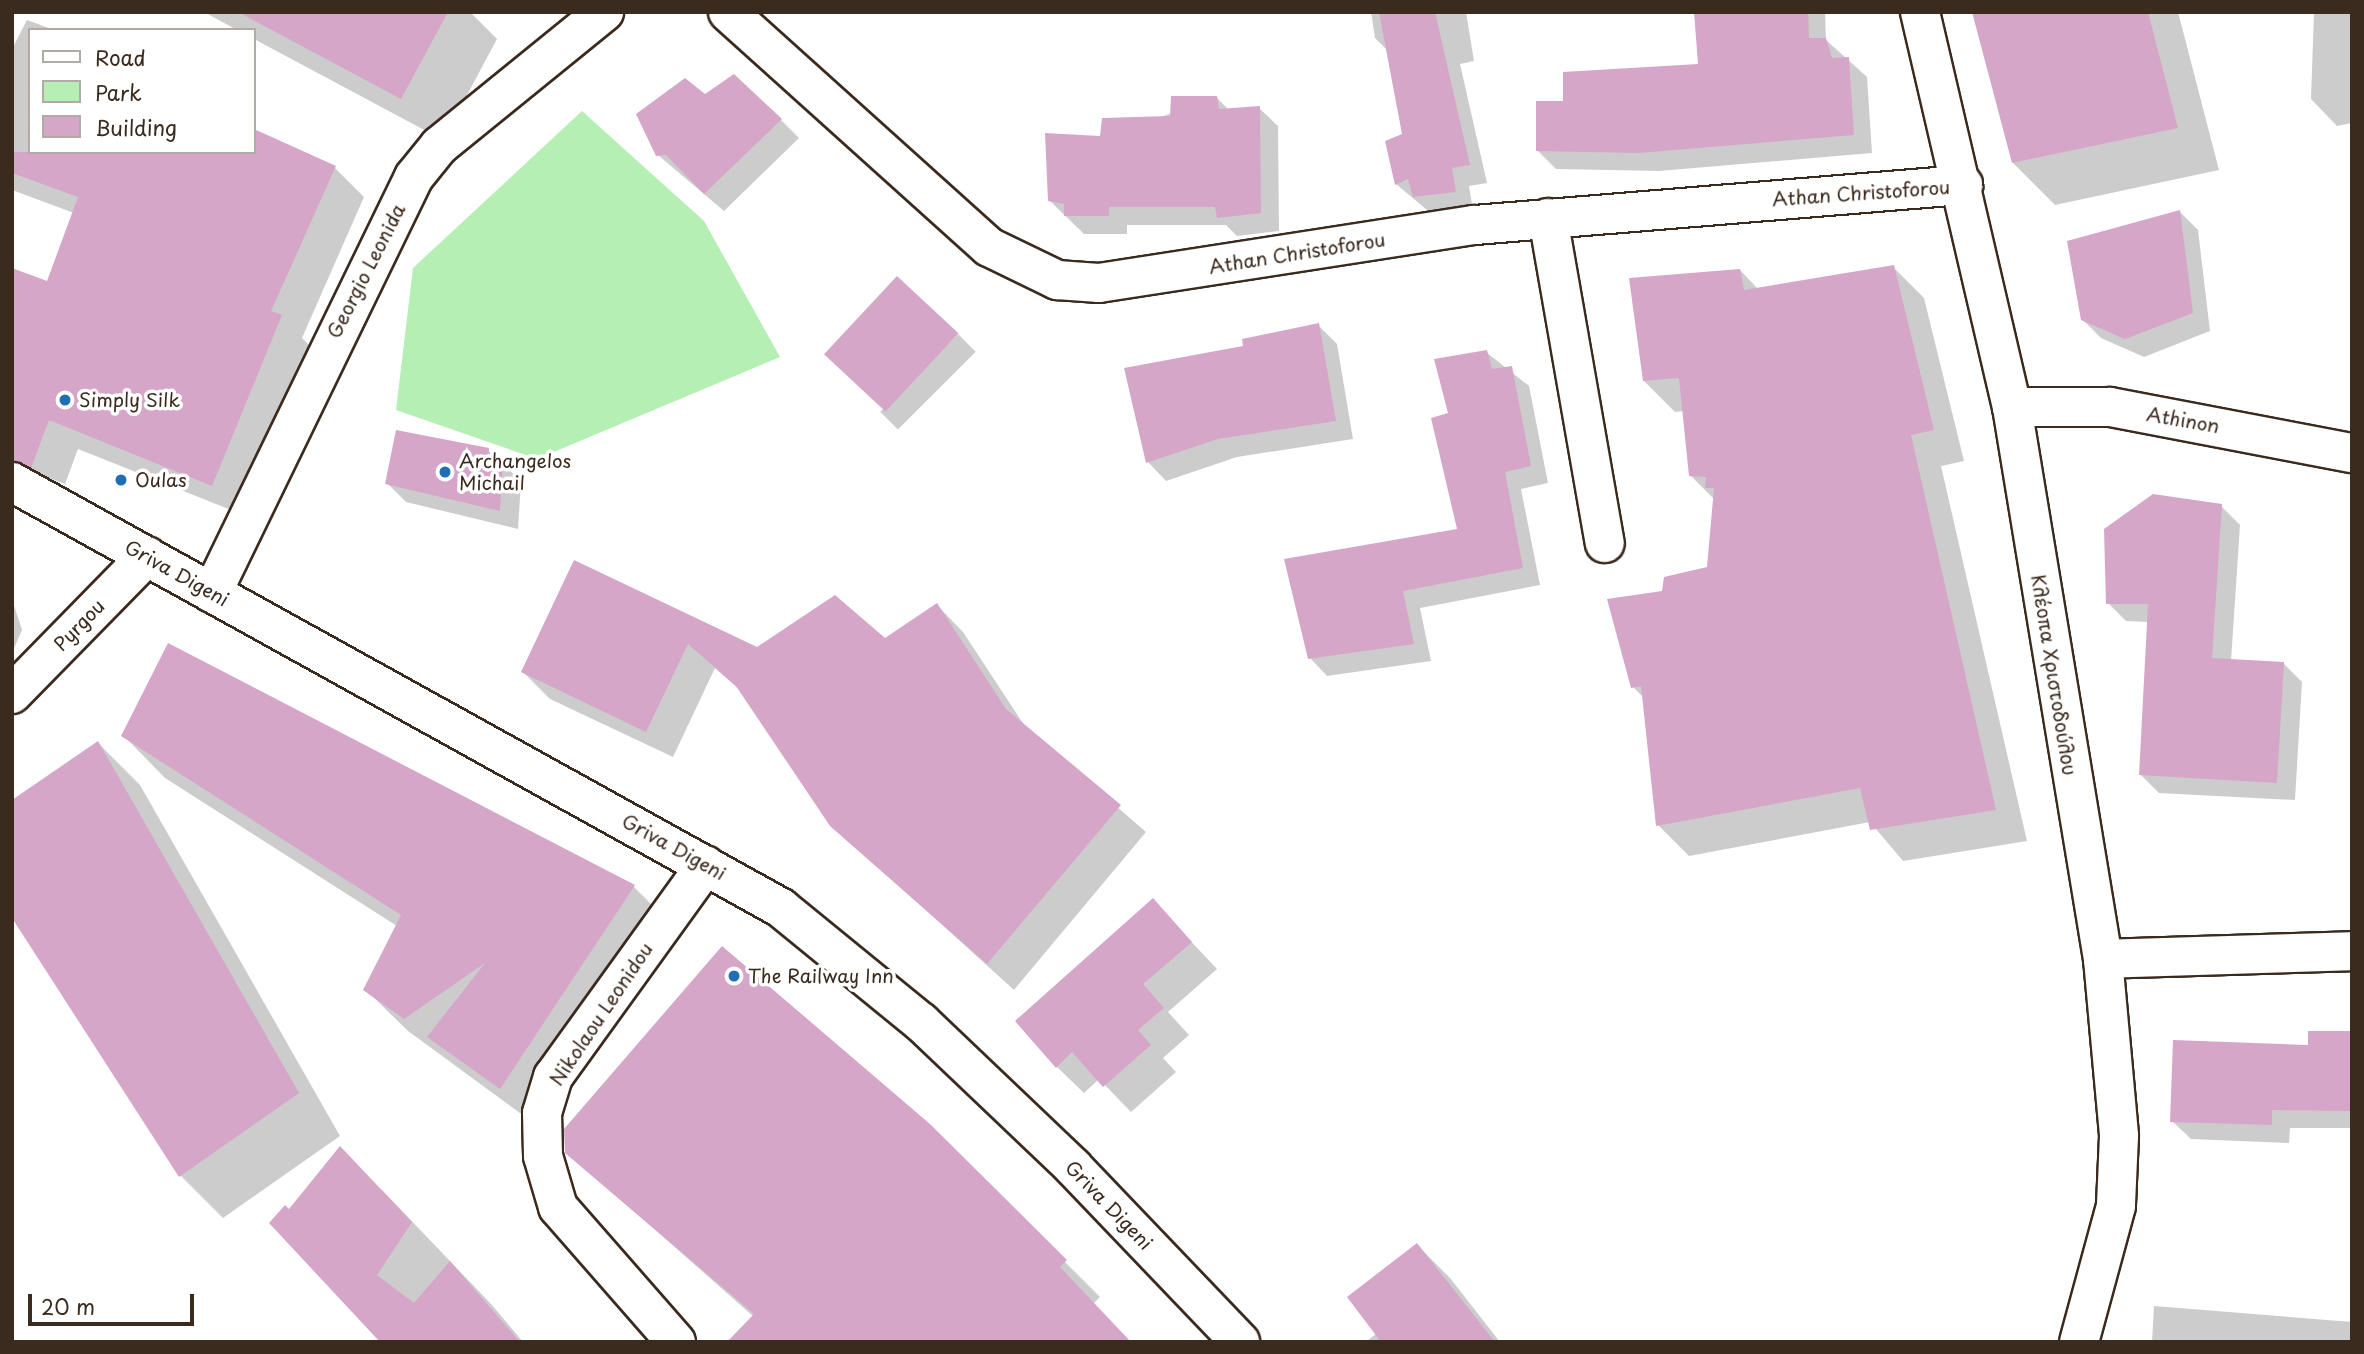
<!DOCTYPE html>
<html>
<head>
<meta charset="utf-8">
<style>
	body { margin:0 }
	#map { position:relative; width:2364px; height:1354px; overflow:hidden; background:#fff; font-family:"Playpen Sans",sans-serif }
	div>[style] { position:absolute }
	.green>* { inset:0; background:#b5efb4 }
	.shadow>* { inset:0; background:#0003; transform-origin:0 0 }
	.building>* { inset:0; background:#d5a6c8; transform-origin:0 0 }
	.roads { filter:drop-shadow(2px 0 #3b2a1e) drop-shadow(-2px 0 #3b2a1e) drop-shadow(0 2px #3b2a1e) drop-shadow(0 -2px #3b2a1e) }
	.minor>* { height:38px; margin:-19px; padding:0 19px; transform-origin:19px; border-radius:19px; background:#fff }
	.major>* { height:38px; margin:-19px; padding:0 19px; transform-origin:19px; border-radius:19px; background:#fff }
	.dots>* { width:19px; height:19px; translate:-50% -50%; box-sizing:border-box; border:4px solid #fff; border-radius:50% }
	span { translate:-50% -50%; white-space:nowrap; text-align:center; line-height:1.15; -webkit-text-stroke:7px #fff; paint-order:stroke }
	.street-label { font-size:19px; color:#3b2a1e }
	.poi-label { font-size:19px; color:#3b2a1e }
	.left { translate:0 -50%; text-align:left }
	.frame { position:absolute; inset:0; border:14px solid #3b2a1e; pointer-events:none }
	.legend { position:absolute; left:28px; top:28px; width:228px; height:126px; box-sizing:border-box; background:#fff; border:2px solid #b1aaa5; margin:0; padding:9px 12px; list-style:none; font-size:21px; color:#3b2a1e }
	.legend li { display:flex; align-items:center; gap:14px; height:35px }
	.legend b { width:35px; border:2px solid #b1aaa5 }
	.scale { position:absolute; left:28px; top:1294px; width:166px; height:32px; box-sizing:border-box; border:4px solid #3b2a1e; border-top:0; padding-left:9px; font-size:21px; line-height:24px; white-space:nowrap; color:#3b2a1e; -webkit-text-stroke:5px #fff; paint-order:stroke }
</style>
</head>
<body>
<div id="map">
	<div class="green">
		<i style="clip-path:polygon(582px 111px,704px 221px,780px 357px,537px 459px,396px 410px,413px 268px)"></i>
	</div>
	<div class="shadow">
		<i style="clip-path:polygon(204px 12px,470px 12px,497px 39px,443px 140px,254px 39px,254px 30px,237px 30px)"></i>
		<i style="clip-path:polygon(1371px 12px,1466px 12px,1474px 61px,1460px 64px,1487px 183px,1469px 186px,1473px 210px,1433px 215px,1396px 184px,1404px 135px,1386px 49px,1375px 38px)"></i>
		<i style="clip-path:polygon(1695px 12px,1825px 12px,1826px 40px,1867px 77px,1872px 153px,1659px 171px,1556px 169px,1538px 151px,1565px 103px,1700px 66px)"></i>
		<i style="clip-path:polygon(1974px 12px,2178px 12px,2219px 170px,2055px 205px,2013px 163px)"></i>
		<i style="clip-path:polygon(2314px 12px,2352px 12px,2352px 123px,2337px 126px,2311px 99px)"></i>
		<i style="clip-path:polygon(27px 20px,54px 30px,30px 30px,30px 152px,254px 152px,254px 131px,335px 168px,364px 197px,302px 338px,310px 346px,241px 514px,78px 449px,65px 484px,12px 464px,12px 269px,48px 283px,74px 213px,12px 190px,12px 49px)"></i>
		<i style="clip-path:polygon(705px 96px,781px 120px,799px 138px,724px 211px,658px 155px)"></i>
		<i style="clip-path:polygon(1217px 98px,1229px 110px,1259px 108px,1278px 126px,1279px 231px,1237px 236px,1226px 225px,1127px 225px,1127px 234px,1084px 234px,1049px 200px,1101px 137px)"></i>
		<i style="clip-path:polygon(2180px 212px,2198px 230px,2210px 331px,2144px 357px,2101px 338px,2082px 319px)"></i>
		<i style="clip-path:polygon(1893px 267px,1924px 298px,1964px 461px,1941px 466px,2027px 841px,1903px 861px,1870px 822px,1689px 856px,1658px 825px,1644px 698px,1633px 687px,1709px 568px,1715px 500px,1690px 475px,1684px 411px,1675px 412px,1644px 381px,1740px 270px,1758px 289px)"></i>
		<i style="clip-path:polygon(1318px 325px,1337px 344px,1353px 439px,1237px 457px,1166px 481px,1148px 462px,1246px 348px)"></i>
		<i style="left:958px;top:334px;width:25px;height:110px;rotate:45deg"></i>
		<i style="clip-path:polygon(1486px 352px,1529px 386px,1548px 483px,1521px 489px,1540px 585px,1420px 608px,1431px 661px,1327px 676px,1310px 658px,1459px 531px,1450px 414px)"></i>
		<i style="clip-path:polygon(488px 450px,521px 481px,518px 529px,406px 502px,387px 483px)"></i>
		<i style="clip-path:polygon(2221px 506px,2240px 525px,2231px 661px,2283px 663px,2302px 682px,2295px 800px,2159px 793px,2140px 774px,2149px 622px,2126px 621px,2108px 603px)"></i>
		<i style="clip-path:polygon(575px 563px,757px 649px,885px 640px,937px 605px,963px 632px,1026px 728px,1146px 832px,1014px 990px,832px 825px,743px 693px,715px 668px,673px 757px,550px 699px,523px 672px)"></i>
		<i style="clip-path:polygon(12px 599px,22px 630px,12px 653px)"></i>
		<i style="clip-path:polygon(123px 735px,634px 887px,676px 929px,543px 1130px,408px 1031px,365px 989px,397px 926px,165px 778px)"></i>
		<i style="clip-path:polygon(98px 743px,140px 785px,340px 1136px,223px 1218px,181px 1176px,12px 914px)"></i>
		<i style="clip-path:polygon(1153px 901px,1217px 969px,1168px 1012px,1189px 1035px,1163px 1058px,1176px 1072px,1131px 1112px,1099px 1079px,1084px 1093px,1057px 1067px)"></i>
		<i style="clip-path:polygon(2352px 1033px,2352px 1128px,2290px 1128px,2289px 1143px,2191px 1139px,2172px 1121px,2310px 1047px)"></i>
		<i style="clip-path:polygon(929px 1126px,1100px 1297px,1094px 1303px,754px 1317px,567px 1152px)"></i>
		<i style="clip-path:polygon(382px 1190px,492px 1305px,523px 1342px,382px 1342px,290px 1211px)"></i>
		<i style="clip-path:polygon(1417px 1245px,1450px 1278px,1500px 1342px,1366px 1342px,1377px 1333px)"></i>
		<i style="clip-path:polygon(2154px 1306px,2352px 1322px,2352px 1342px,2152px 1342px)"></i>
	</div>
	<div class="building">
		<i style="clip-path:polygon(238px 12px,448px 12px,401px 99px)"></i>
		<i style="clip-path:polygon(1379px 12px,1435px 12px,1470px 165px,1452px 168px,1456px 192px,1413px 197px,1408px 179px,1395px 185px,1385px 141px,1402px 134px)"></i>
		<i style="clip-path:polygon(1694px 12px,1808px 12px,1809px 38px,1826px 38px,1832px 58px,1849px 57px,1854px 135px,1639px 153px,1536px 151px,1536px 101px,1563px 101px,1563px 72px,1698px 64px)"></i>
		<i style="clip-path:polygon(1972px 12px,2148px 12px,2178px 128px,2012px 163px)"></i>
		<i style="clip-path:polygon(734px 74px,782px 119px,704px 194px,666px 155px,656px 156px,636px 114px,685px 78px,705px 94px)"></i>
		<i style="clip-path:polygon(1171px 96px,1217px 96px,1219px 109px,1260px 106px,1261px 213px,1217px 218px,1215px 207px,1109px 207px,1109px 216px,1064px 216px,1064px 204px,1048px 201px,1045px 133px,1100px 136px,1102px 118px,1170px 116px)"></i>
		<i style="clip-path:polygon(254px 129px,336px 166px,271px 311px,282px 315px,212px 486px,49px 420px,31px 468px,12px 460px,12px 268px,47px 281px,78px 197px,12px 173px,12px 152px,254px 152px)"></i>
		<i style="clip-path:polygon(2180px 210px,2193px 313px,2125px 339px,2081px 320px,2067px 241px)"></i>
		<i style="clip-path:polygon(1894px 265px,1934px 430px,1911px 435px,1996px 810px,1870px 830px,1860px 788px,1656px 826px,1641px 686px,1631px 688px,1607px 599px,1662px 591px,1664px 577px,1707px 567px,1714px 488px,1705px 488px,1706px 477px,1689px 476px,1679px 378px,1643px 381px,1629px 278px,1740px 269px,1744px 290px)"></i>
		<i style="left:897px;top:276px;width:84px;height:107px;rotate:43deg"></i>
		<i style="clip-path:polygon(1319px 323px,1336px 421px,1218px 439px,1146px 463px,1124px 368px,1243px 346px,1242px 339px)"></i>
		<i style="clip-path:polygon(1487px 350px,1492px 369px,1512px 366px,1531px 466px,1505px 472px,1523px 568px,1403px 591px,1414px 644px,1308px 659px,1284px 559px,1457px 529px,1431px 418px,1448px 413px,1434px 359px)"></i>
		<i style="clip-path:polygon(396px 430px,489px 448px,488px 458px,503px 461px,500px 511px,385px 484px)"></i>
		<i style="clip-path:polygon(2153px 494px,2222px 504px,2212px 658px,2284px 662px,2277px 783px,2139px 775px,2148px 604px,2106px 604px,2104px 529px)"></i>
		<i style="clip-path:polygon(574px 560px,757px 647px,835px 595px,885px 638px,937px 603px,1006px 709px,1121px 805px,987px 964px,830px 826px,736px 686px,688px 644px,646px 732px,521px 672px)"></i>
		<i style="clip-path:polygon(168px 643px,635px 885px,500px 1089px,427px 1037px,485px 963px,404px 1019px,363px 990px,401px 915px,121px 736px)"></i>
		<i style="clip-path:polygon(98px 741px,299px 1093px,179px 1177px,12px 918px,12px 800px)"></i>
		<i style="clip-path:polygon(1153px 898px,1192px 942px,1143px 984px,1164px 1008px,1138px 1030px,1151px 1045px,1103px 1087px,1072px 1052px,1056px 1068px,1015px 1021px)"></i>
		<i style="clip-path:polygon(722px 946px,930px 1124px,1067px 1260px,1060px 1267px,1131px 1342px,727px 1342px,754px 1314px,565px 1153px,564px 1129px)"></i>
		<i style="clip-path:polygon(2308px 1031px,2352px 1031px,2352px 1111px,2272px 1110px,2272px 1125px,2170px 1122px,2173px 1040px,2308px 1045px)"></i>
		<i style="clip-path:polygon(340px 1146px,412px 1222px,377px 1275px,414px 1303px,450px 1261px,520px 1342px,380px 1342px,269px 1223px,285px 1205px,289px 1209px)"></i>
		<i style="clip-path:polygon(1417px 1243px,1495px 1342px,1381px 1342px,1347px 1297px)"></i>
	</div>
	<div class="roads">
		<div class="minor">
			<i style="left:728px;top:12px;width:351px;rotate:42deg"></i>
			<i style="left:989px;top:247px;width:76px;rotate:25.9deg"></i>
			<i style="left:1057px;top:280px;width:42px;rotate:4.1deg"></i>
			<i style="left:1099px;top:283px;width:380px;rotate:-8.8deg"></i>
			<i style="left:1475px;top:225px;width:490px;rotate:-4.7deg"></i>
			<i style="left:1920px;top:12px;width:406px;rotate:76.9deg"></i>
			<i style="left:2012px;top:407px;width:559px;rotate:80.64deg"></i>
			<i style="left:2103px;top:959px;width:178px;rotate:84.8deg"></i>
			<i style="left:2119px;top:1136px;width:70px;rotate:92.5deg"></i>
			<i style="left:2116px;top:1206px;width:141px;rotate:105.2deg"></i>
			<i style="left:1548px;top:218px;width:330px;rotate:80.1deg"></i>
			<i style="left:2012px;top:407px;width:98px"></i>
			<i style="left:2110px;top:407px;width:246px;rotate:10.8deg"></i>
			<i style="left:212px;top:593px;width:462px;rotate:-64.1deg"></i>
			<i style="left:414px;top:177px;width:40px;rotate:-51deg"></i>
			<i style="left:439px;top:146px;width:213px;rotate:-39.1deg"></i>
			<i style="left:12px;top:694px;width:193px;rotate:-45.6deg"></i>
			<i style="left:2103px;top:959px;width:249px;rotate:-1.8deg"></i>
			<i style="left:676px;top:1342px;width:179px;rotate:-131.2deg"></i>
			<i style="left:558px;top:1207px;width:53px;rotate:-106.4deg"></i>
			<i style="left:543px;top:1156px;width:43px;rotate:-91.3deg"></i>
			<i style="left:542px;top:1113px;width:38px;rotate:-73deg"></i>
			<i style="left:553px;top:1077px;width:261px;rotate:-54.2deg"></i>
		</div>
		<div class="major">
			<i style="left:12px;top:482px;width:879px;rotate:28.98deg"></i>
			<i style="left:781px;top:908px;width:181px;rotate:39.2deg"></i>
			<i style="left:921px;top:1022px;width:210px;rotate:43.6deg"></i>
			<i style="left:1073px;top:1167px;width:242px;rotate:46.3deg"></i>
		</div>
	</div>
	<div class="dots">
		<i style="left:65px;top:400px;background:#1f6fb2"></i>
		<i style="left:445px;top:472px;background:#1f6fb2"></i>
		<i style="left:121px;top:480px;background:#1f6fb2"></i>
		<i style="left:734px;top:976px;background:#1f6fb2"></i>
	</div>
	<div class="street-label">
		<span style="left:1861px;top:193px;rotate:-4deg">Athan Christoforou</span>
		<span style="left:1297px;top:253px;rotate:-9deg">Athan Christoforou</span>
		<span style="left:366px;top:271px;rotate:-63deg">Georgio Leonida</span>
		<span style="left:2183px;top:420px;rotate:10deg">Athinon</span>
		<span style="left:177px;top:573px;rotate:29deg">Griva Digeni</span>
		<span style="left:79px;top:625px;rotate:-46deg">Pyrgou</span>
		<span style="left:2054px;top:675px;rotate:81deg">Κλέοπα Χριστοδούλου</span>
		<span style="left:674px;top:847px;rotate:29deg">Griva Digeni</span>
		<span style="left:601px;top:1014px;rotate:-56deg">Nikolaou Leonidou</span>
		<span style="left:1109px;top:1205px;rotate:46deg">Griva Digeni</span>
	</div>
	<div class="poi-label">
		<span class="left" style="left:79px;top:400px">Simply Silk</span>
		<span class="left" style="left:459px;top:472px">Archangelos<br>Michail</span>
		<span class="left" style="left:135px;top:480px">Oulas</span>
		<span class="left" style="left:748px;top:976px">The Railway Inn</span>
	</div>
	<div class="frame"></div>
	<ul class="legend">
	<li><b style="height:9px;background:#fff"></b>Road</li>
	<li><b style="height:19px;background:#b5efb4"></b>Park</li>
	<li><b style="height:19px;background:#d5a6c8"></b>Building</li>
	</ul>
	<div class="scale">20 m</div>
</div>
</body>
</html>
